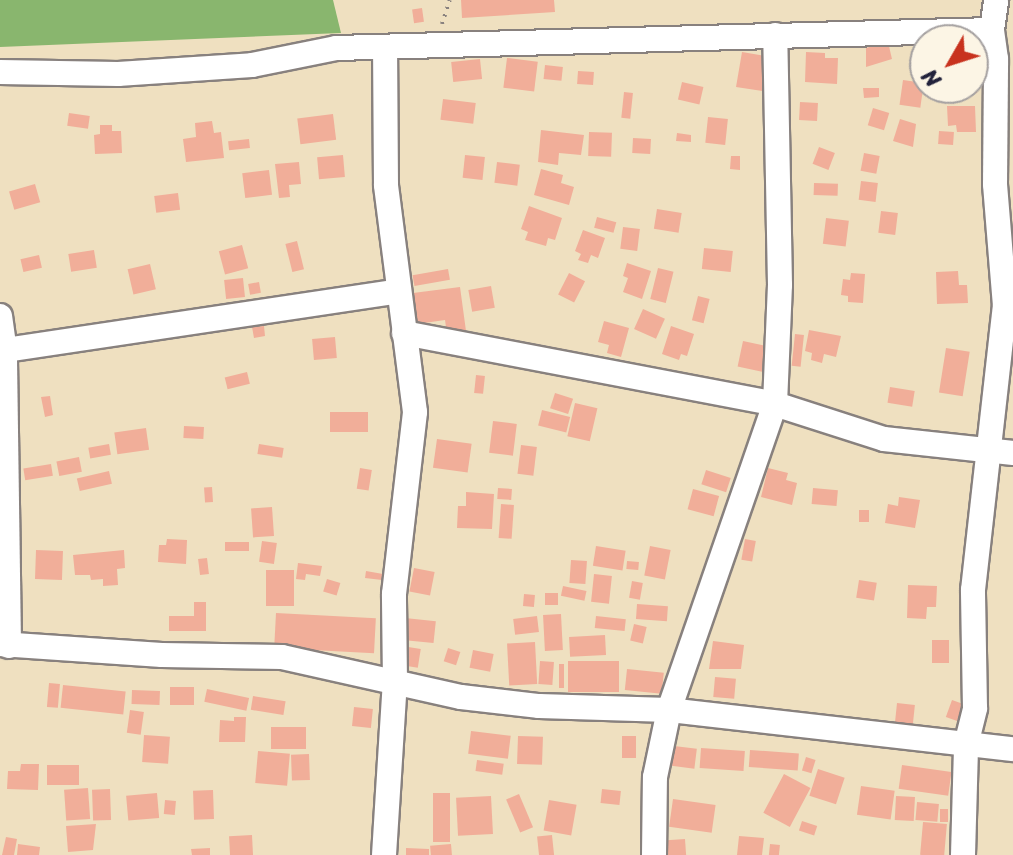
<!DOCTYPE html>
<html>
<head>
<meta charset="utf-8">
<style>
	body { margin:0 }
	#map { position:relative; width:1013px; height:855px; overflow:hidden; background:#efe0c0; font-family:Sriracha,sans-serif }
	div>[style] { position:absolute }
	.forest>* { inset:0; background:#89b66e }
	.building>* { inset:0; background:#f1ae99; transform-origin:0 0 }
	.path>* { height:4px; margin-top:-2px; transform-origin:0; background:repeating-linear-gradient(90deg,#88817e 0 2px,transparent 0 8px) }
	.roads { filter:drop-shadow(2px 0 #88817e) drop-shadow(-2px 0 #88817e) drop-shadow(0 2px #88817e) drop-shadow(0 -2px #88817e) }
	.minor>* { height:24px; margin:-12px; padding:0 12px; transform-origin:12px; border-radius:12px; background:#fff }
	span { translate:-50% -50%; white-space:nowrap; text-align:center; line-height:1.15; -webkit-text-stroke:8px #fcf5e5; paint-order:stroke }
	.north { position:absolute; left:909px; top:24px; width:80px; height:80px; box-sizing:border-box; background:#fcf5e5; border:2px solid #a5a1a1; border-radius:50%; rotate:231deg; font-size:22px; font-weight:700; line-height:32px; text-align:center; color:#22223b }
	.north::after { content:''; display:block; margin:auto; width:28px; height:36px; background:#c8321e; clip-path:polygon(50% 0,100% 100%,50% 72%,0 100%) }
</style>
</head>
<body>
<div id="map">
	<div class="forest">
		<i style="clip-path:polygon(0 0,333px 0,341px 33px,0 47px)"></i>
	</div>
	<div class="building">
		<i style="clip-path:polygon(461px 0,554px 0,555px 12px,462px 18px)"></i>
		<i style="left:422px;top:8px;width:14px;height:10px;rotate:82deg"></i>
		<i style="clip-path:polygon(888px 42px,892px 59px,866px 67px,866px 48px)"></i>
		<i style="clip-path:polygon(742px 52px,766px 56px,769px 92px,736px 87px)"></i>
		<i style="clip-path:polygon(806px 52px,825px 53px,825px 58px,838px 58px,837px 84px,805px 82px)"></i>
		<i style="left:507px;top:58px;width:31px;height:30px;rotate:7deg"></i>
		<i style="left:480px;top:59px;width:20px;height:29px;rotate:84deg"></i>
		<i style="left:545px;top:65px;width:18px;height:14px;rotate:6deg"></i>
		<i style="left:578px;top:71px;width:16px;height:13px;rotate:4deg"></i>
		<i style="left:903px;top:80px;width:21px;height:25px;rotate:8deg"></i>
		<i style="left:682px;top:82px;width:22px;height:18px;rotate:13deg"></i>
		<i style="clip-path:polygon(973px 84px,976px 84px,977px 93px,954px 94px,954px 88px,973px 88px)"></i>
		<i style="clip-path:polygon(863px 88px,879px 88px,879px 97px,864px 98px)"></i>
		<i style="left:624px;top:92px;width:9px;height:26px;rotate:6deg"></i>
		<i style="left:443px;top:99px;width:33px;height:21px;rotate:7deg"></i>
		<i style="left:800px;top:102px;width:18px;height:18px;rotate:3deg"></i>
		<i style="clip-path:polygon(947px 106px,975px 106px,976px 132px,957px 132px,956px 125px,948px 126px)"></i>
		<i style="left:873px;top:108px;width:17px;height:18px;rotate:17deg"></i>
		<i style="left:69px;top:113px;width:21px;height:13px;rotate:8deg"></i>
		<i style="left:333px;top:114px;width:26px;height:36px;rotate:83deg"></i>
		<i style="left:708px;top:117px;width:20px;height:26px;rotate:6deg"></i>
		<i style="clip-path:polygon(900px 119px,916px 124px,913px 147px,893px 141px)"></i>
		<i style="clip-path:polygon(212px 121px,214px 133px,221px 132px,224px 158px,186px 162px,183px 139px,196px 137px,195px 123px)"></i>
		<i style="clip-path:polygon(100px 125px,112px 125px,112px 131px,121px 131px,122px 153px,95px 154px,94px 135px,100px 134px)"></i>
		<i style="clip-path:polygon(541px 130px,584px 135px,581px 155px,559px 153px,558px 165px,538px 162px)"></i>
		<i style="left:939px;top:131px;width:15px;height:13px;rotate:4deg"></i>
		<i style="left:589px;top:132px;width:23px;height:24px;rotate:2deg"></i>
		<i style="clip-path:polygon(677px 133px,691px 135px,691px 142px,676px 141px)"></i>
		<i style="left:633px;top:138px;width:18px;height:15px;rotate:3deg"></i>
		<i style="left:249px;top:139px;width:9px;height:21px;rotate:84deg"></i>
		<i style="left:819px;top:147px;width:17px;height:18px;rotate:21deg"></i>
		<i style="left:864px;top:153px;width:16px;height:18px;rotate:11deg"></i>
		<i style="left:343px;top:155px;width:22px;height:26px;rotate:85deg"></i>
		<i style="left:465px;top:155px;width:20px;height:23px;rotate:6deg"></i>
		<i style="clip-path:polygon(731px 156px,740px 156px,740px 170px,730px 169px)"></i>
		<i style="clip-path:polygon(299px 162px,301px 184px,289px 185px,290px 197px,279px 198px,275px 164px)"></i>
		<i style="left:497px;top:162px;width:23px;height:21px;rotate:7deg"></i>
		<i style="clip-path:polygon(541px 169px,563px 175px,561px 183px,574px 187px,569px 205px,534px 195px)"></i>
		<i style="left:269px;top:170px;width:25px;height:27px;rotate:83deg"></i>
		<i style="left:861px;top:181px;width:17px;height:19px;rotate:7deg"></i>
		<i style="left:814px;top:183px;width:24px;height:12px;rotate:2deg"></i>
		<i style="left:35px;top:184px;width:19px;height:27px;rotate:74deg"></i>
		<i style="left:178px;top:193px;width:17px;height:24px;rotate:83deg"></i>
		<i style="clip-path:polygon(529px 206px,562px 218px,555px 240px,548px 238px,546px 246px,525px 240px,528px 232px,521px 229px)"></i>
		<i style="left:657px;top:209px;width:25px;height:20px;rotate:9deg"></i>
		<i style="left:881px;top:211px;width:17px;height:22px;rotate:7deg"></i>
		<i style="left:597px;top:217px;width:20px;height:11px;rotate:15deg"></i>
		<i style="left:826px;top:218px;width:23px;height:26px;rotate:7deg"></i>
		<i style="left:623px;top:227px;width:17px;height:22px;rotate:7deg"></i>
		<i style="clip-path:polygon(583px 230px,605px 238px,598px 258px,591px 255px,588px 263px,578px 260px,581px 254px,575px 251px)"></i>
		<i style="left:297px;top:241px;width:29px;height:12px;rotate:76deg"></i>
		<i style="left:242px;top:245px;width:24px;height:24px;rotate:75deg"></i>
		<i style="left:704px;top:248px;width:29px;height:21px;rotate:6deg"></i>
		<i style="left:94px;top:250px;width:18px;height:26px;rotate:81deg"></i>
		<i style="left:39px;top:255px;width:13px;height:19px;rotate:77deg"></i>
		<i style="clip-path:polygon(627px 263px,651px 271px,642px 299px,623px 292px,628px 278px,623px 276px)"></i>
		<i style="left:150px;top:264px;width:26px;height:23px;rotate:77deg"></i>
		<i style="left:658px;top:268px;width:16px;height:32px;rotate:14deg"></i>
		<i style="left:448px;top:269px;width:11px;height:36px;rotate:80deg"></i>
		<i style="clip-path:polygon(958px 271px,959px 285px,967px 285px,968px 303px,937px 304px,936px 272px)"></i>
		<i style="left:569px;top:273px;width:18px;height:24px;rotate:27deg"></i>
		<i style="clip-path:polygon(851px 273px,865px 274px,863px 303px,848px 302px,848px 296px,841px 295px,843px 279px,850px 280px)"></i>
		<i style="left:243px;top:278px;width:19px;height:19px;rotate:84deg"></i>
		<i style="left:259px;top:282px;width:11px;height:11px;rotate:80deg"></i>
		<i style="left:491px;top:286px;width:22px;height:23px;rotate:80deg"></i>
		<i style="clip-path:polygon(460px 287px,466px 331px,447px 334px,445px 320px,417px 324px,413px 293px)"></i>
		<i style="left:698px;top:296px;width:12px;height:25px;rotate:14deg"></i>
		<i style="left:643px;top:309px;width:24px;height:22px;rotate:24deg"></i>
		<i style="clip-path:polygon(604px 321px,629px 328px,621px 357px,607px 353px,609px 345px,598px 342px)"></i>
		<i style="clip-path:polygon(264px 326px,265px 336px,254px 338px,252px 327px)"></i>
		<i style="clip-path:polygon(671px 326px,694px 334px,687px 356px,681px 354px,679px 360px,662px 354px)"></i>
		<i style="clip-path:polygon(809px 330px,841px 336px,836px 357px,824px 354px,822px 363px,811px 360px,812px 353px,805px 351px)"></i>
		<i style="left:795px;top:334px;width:9px;height:32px;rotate:6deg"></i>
		<i style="left:335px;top:337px;width:21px;height:23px;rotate:85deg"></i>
		<i style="left:743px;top:341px;width:25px;height:26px;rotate:12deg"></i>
		<i style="left:946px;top:348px;width:24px;height:45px;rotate:9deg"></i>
		<i style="left:247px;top:372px;width:12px;height:23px;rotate:76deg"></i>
		<i style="left:476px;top:375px;width:9px;height:18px;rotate:6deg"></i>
		<i style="left:890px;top:387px;width:25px;height:16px;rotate:9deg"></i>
		<i style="left:555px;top:393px;width:19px;height:16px;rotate:18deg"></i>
		<i style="clip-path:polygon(50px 396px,53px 415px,45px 417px,41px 397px)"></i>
		<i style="left:575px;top:403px;width:23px;height:34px;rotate:13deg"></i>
		<i style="left:542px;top:410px;width:29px;height:16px;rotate:14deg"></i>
		<i style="left:368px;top:412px;width:20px;height:38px;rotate:90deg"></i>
		<i style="left:493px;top:421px;width:24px;height:32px;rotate:7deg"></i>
		<i style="left:184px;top:426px;width:20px;height:12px;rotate:3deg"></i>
		<i style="left:146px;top:428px;width:22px;height:32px;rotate:82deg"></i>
		<i style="left:437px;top:439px;width:35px;height:29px;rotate:8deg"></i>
		<i style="left:109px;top:444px;width:11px;height:21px;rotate:80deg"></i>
		<i style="left:259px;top:444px;width:25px;height:10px;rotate:9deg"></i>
		<i style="left:521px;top:445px;width:16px;height:29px;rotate:7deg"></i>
		<i style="left:79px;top:457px;width:15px;height:23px;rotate:79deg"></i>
		<i style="left:51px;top:464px;width:12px;height:28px;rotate:81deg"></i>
		<i style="left:360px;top:468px;width:12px;height:21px;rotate:9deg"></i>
		<i style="clip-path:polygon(768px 468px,788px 473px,786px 480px,797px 483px,792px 505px,761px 497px)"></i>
		<i style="left:706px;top:470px;width:26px;height:15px;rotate:18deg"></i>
		<i style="left:109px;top:471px;width:13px;height:33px;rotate:77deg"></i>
		<i style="left:212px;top:487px;width:15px;height:8px;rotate:86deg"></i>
		<i style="left:498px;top:488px;width:14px;height:11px;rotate:4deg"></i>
		<i style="left:813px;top:488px;width:25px;height:16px;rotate:5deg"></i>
		<i style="left:693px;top:489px;width:27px;height:21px;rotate:15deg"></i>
		<i style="clip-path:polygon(466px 492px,494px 494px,492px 529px,457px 528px,458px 506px,466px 506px)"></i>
		<i style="clip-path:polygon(899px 497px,920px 500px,915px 528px,885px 523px,888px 504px,898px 506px)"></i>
		<i style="left:501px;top:504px;width:13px;height:34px;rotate:4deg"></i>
		<i style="left:272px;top:507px;width:29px;height:21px;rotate:86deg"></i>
		<i style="left:859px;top:510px;width:10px;height:12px"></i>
		<i style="clip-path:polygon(167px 539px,187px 540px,186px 564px,158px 562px,159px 545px,166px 545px)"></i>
		<i style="left:745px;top:539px;width:11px;height:21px;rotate:10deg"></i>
		<i style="left:262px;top:541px;width:15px;height:21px;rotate:8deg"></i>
		<i style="left:225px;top:542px;width:24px;height:9px"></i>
		<i style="left:596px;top:546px;width:30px;height:20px;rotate:9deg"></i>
		<i style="left:650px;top:546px;width:21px;height:30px;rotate:11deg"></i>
		<i style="left:36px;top:550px;width:27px;height:29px;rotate:2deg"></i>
		<i style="clip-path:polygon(124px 550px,125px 568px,117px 569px,118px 585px,103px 586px,103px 579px,91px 580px,90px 575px,75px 575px,73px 555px)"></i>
		<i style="left:207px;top:558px;width:16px;height:9px;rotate:83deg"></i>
		<i style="left:571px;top:560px;width:16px;height:23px;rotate:4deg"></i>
		<i style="left:627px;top:561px;width:12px;height:8px;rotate:5deg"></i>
		<i style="clip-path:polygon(298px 563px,322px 566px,320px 576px,306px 574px,305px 580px,296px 579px)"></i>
		<i style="left:414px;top:568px;width:21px;height:24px;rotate:11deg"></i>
		<i style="left:266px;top:570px;width:28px;height:36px"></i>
		<i style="clip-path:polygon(366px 571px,383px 574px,382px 580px,365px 578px)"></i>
		<i style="left:594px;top:574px;width:18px;height:28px;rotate:6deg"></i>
		<i style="left:327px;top:579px;width:14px;height:13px;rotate:17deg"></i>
		<i style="left:859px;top:580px;width:18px;height:18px;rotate:9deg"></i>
		<i style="left:632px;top:581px;width:11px;height:17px;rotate:10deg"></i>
		<i style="clip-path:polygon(908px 585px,937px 586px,936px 607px,927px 607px,926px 619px,907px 618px)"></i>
		<i style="left:563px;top:586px;width:24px;height:10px;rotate:12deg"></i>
		<i style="left:545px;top:593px;width:13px;height:12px"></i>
		<i style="left:524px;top:594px;width:11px;height:12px;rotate:5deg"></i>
		<i style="clip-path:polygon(194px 602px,206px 602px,206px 631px,169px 631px,169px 616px,194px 616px)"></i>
		<i style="left:637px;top:604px;width:31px;height:15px;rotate:4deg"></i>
		<i style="left:276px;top:613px;width:100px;height:35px;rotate:3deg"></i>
		<i style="left:561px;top:614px;width:36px;height:18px;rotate:87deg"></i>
		<i style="left:537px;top:616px;width:16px;height:24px;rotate:83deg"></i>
		<i style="left:596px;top:616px;width:30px;height:12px;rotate:6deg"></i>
		<i style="left:405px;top:618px;width:31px;height:22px;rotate:6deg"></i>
		<i style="left:634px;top:624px;width:13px;height:17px;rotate:13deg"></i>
		<i style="left:605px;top:635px;width:20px;height:36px;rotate:87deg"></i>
		<i style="left:932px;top:640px;width:17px;height:23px"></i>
		<i style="clip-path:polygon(713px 641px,744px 645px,741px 669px,709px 669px)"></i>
		<i style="left:535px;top:642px;width:42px;height:28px;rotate:87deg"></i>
		<i style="left:402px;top:646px;width:19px;height:19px;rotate:9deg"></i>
		<i style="left:448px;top:648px;width:13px;height:14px;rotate:18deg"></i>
		<i style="left:473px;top:650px;width:21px;height:18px;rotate:11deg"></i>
		<i style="left:540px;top:661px;width:14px;height:23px;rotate:4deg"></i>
		<i style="left:568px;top:661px;width:51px;height:31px"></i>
		<i style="left:559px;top:664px;width:5px;height:24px"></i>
		<i style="left:627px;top:669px;width:37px;height:21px;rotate:6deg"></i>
		<i style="left:715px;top:677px;width:21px;height:20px;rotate:5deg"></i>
		<i style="left:49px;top:683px;width:11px;height:24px;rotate:5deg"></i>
		<i style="left:63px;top:685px;width:63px;height:23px;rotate:6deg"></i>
		<i style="left:170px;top:687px;width:24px;height:18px"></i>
		<i style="left:207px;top:689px;width:43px;height:13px;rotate:12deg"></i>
		<i style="left:132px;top:690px;width:28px;height:14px;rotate:2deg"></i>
		<i style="left:253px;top:696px;width:33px;height:14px;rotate:9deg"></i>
		<i style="left:952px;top:700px;width:12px;height:18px;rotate:20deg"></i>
		<i style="left:897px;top:703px;width:18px;height:20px;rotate:6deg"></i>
		<i style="left:354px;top:707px;width:19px;height:19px;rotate:6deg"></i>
		<i style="left:130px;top:710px;width:14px;height:23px;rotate:8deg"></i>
		<i style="clip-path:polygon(234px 717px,246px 717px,245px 742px,219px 742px,220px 720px,234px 721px)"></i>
		<i style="left:271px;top:727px;width:35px;height:22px"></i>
		<i style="left:471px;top:731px;width:40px;height:23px;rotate:7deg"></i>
		<i style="left:144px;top:735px;width:26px;height:27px;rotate:4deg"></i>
		<i style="left:518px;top:736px;width:25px;height:28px;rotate:2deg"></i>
		<i style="left:622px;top:736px;width:14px;height:22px"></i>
		<i style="left:674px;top:746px;width:23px;height:20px;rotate:7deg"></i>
		<i style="left:701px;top:748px;width:44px;height:20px;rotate:4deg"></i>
		<i style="left:750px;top:750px;width:49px;height:17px;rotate:4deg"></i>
		<i style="left:258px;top:751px;width:32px;height:32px;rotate:5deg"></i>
		<i style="left:309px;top:754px;width:26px;height:18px;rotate:88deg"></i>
		<i style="left:806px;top:757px;width:10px;height:14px;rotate:17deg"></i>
		<i style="left:477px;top:760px;width:27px;height:11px;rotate:8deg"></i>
		<i style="clip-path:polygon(21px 764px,39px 764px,38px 790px,7px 789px,8px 771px,20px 771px)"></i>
		<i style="left:79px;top:765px;width:20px;height:32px;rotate:90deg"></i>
		<i style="left:902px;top:765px;width:50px;height:24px;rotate:8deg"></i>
		<i style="left:818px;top:769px;width:28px;height:28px;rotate:18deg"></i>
		<i style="left:784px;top:774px;width:30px;height:44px;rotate:28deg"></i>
		<i style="left:861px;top:786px;width:34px;height:29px;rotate:8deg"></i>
		<i style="left:88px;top:788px;width:31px;height:24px;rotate:86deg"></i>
		<i style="left:110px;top:789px;width:31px;height:18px;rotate:88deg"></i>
		<i style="left:602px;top:789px;width:19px;height:14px;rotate:6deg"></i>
		<i style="left:213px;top:790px;width:29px;height:20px;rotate:88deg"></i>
		<i style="left:157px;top:793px;width:25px;height:31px;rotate:85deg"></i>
		<i style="left:433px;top:793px;width:17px;height:49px"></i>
		<i style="left:519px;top:794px;width:36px;height:14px;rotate:67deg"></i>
		<i style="left:491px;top:796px;width:38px;height:35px;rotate:87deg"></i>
		<i style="left:896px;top:796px;width:19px;height:24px;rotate:3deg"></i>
		<i style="left:673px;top:799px;width:43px;height:28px;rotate:8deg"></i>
		<i style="left:165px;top:800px;width:11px;height:14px;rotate:5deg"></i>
		<i style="left:549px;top:800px;width:28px;height:31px;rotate:10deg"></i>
		<i style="left:917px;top:802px;width:22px;height:18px;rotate:5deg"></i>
		<i style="left:940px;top:809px;width:8px;height:13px"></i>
		<i style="left:802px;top:821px;width:16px;height:10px;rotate:18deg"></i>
		<i style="left:923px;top:822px;width:24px;height:33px;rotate:5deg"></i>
		<i style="clip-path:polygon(96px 824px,93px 850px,68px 852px,66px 826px)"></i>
		<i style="left:252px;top:835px;width:20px;height:23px;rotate:87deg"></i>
		<i style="left:552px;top:835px;width:20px;height:15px;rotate:84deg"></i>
		<i style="clip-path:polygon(739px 836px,764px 838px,762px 855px,737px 855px)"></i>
		<i style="clip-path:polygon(6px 837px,17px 839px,14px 855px,2px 855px)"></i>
		<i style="left:685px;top:839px;width:16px;height:22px;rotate:86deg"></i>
		<i style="clip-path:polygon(18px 844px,40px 847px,39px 855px,17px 855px)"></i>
		<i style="left:451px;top:844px;width:11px;height:21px;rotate:85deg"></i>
		<i style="left:770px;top:844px;width:10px;height:11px;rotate:6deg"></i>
		<i style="clip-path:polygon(210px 848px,210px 855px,192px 855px,191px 849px)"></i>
		<i style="clip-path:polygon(406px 848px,429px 849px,429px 855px,406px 855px)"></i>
	</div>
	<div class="path">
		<i style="left:442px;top:24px;width:25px;rotate:-72deg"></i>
	</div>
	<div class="roads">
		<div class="minor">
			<i style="left:0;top:72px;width:118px;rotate:1deg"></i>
			<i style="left:118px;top:74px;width:134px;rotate:-3.8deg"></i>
			<i style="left:252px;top:65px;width:86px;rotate:-11.4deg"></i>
			<i style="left:336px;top:48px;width:656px;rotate:-1.57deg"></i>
			<i style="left:992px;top:30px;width:30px;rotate:-82deg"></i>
			<i style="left:0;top:316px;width:34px;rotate:82deg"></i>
			<i style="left:5px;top:350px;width:5px;rotate:180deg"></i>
			<i style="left:404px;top:333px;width:378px;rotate:10.8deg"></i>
			<i style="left:775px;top:404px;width:114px;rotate:17.8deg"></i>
			<i style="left:884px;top:439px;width:130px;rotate:6.2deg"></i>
			<i style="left:0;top:644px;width:162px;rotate:3.9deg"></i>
			<i style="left:162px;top:655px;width:120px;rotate:1deg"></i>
			<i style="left:282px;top:657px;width:183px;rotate:12.6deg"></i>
			<i style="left:461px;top:697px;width:79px;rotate:6.6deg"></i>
			<i style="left:539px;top:706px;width:130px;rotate:1.8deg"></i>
			<i style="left:669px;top:710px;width:346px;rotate:6.5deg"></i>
			<i style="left:9px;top:646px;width:296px;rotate:-90.8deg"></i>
			<i style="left:5px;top:350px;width:397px;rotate:-8.5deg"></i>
			<i style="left:384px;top:855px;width:173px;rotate:-86.4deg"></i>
			<i style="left:395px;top:682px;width:88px;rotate:-90.7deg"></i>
			<i style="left:394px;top:594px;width:183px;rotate:-83.4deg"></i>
			<i style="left:415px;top:412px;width:229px;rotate:-97.3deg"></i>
			<i style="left:386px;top:185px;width:136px;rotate:-90.4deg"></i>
			<i style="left:654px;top:855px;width:78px;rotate:-89.3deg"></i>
			<i style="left:655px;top:777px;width:68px;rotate:-78.2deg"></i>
			<i style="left:669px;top:710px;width:324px;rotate:-70.9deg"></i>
			<i style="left:775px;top:404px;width:119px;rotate:-87.6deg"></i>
			<i style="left:780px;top:285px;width:250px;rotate:-91.1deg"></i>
			<i style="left:963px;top:855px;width:110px;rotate:-88.4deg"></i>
			<i style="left:966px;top:745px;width:38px;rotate:-76deg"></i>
			<i style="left:975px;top:708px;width:118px;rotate:-91deg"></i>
			<i style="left:973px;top:590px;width:286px;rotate:-83.6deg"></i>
			<i style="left:1005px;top:306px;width:122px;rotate:-94.7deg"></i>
			<i style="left:995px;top:184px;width:125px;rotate:-89.5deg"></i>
			<i style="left:996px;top:59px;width:29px;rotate:-98deg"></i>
		</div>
	</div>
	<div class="north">N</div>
</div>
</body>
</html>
